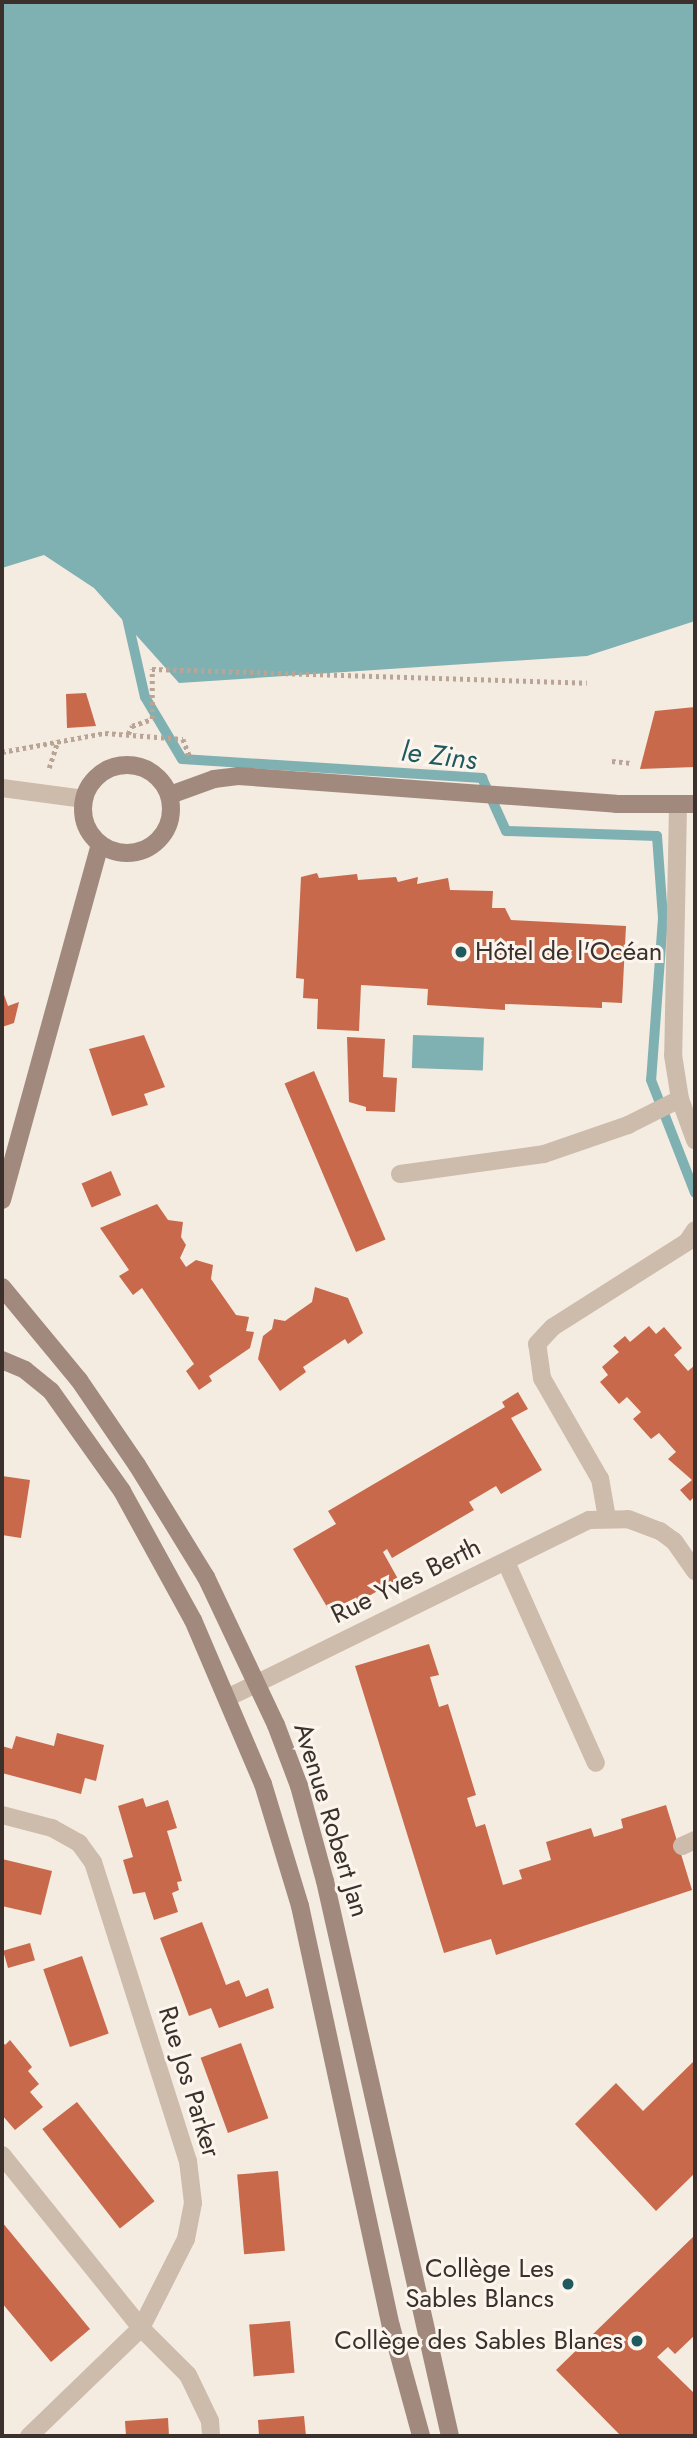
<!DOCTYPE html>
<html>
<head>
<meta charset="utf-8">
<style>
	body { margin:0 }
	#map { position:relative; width:697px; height:2438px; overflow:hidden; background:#f4ebe1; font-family:Jost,sans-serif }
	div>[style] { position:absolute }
	.water>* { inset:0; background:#7fb0b2; transform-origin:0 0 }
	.stream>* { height:10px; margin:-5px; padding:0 5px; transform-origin:5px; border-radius:5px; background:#7fb0b2 }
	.building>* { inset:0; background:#c8694b; transform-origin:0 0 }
	.path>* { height:4.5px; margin-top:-2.25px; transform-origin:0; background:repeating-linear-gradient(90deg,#b9a596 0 3.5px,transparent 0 7px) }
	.service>* { height:18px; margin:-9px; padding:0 9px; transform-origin:9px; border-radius:9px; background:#cdbbac }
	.minor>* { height:18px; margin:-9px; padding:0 9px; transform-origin:9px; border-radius:9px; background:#cdbbac }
	.tertiary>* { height:18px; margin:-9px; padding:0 9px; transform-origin:9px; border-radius:9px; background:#cdbbac }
	.secondary>* { height:18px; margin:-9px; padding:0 9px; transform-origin:9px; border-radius:9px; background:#a18a7d }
	.secondary>.ring { margin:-9px; padding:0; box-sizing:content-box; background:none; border:18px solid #a18a7d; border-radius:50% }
	.dots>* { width:19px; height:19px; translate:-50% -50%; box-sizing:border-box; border:4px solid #fbf5ee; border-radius:50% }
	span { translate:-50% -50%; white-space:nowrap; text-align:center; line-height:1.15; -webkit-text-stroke:6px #fbf5ee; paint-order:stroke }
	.poi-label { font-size:26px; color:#3b302b }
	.left { translate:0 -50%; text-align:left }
	.right { translate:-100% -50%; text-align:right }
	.street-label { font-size:26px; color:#3b302b }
	.water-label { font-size:28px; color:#1f5a5e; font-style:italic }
	.frame { position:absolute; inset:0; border:4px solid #3b302b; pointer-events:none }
</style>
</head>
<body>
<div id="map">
	<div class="water">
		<i style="clip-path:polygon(2px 2px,695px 2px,695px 621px,587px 656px,179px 683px,94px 588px,44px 555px,2px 568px)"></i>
		<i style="left:413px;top:1035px;width:71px;height:33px;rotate:2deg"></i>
	</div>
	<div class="stream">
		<i style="left:127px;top:618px;width:81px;rotate:77.2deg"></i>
		<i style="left:145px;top:697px;width:72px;rotate:59.2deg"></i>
		<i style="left:182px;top:759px;width:301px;rotate:3.6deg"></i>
		<i style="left:482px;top:778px;width:58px;rotate:65.6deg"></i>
		<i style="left:506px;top:831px;width:151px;rotate:1.9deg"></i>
		<i style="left:657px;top:836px;width:82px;rotate:85.8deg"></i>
		<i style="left:663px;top:918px;width:162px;rotate:94.2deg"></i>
		<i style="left:651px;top:1080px;width:121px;rotate:68.7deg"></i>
	</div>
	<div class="building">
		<i style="clip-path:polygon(86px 693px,96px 726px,67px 728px,66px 694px)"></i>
		<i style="clip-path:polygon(695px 707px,695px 767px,640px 769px,655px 711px)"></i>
		<i style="clip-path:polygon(317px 873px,319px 878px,357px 874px,358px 880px,396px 877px,398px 882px,418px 877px,417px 884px,448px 878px,450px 890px,493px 891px,492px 908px,505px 908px,511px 920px,626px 926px,622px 1003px,602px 1002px,602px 1008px,505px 1004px,505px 1010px,427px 1005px,428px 989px,361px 985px,359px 1031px,317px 1029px,318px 999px,303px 998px,304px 979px,296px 978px,301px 877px)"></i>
		<i style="clip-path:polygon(2px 989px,8px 1006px,19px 1002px,14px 1023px,2px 1027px)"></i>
		<i style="clip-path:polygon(144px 1035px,165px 1087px,144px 1094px,148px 1105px,112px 1116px,89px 1049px)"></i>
		<i style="clip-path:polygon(347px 1037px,385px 1039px,383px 1077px,397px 1078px,395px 1112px,366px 1111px,366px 1107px,349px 1102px)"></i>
		<i style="left:314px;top:1071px;width:183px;height:32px;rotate:67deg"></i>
		<i style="left:111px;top:1171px;width:26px;height:32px;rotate:67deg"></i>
		<i style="clip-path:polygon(157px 1204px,168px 1220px,183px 1222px,181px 1237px,186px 1245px,180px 1258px,186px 1267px,196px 1260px,213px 1265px,211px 1279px,236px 1315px,249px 1317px,246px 1331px,254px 1332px,250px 1348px,209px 1376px,212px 1381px,199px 1390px,186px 1371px,194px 1364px,142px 1288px,133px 1295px,119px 1276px,129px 1270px,100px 1228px)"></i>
		<i style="clip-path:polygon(315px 1287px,348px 1298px,363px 1333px,348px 1344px,345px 1339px,303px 1367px,306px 1372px,280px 1391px,258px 1359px,263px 1336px,272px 1329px,274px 1319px,285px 1321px,312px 1302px)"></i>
		<i style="clip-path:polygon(649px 1326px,656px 1334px,664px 1327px,682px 1348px,674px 1355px,688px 1371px,695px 1365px,695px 1496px,690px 1501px,680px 1490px,692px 1480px,668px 1459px,676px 1452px,659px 1433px,651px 1439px,633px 1419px,641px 1412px,627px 1397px,619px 1404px,600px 1382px,608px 1375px,602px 1367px,619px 1352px,613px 1346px,625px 1336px,630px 1342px)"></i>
		<i style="clip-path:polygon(518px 1392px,528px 1409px,511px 1418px,542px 1470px,501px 1494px,496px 1486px,469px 1502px,474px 1510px,392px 1558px,387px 1549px,383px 1552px,398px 1579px,333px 1617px,293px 1549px,336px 1524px,328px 1511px,505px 1407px,502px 1402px)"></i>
		<i style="clip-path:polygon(2px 1476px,30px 1480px,21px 1538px,2px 1535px)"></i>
		<i style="clip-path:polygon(429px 1644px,439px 1675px,430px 1677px,439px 1707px,448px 1704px,476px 1795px,467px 1798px,476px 1827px,485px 1824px,503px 1885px,522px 1879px,519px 1870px,551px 1860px,546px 1842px,591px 1828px,594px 1837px,623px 1828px,621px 1819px,666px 1805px,692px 1890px,496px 1955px,491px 1939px,444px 1953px,355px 1666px)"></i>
		<i style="clip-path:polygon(57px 1733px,104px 1745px,96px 1781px,85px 1778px,81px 1794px,2px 1773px,2px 1746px,12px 1749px,16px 1736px,54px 1746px)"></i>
		<i style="clip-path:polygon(143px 1798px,146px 1807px,168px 1800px,177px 1828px,167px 1831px,182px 1881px,177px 1882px,179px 1890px,172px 1893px,178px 1912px,154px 1920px,145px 1892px,133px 1894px,123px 1860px,133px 1857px,118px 1806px)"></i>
		<i style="clip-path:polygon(2px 1859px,52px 1871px,41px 1915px,2px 1906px)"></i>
		<i style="clip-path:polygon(202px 1922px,226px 1985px,239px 1980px,246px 1997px,268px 1988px,274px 2008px,219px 2028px,211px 2008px,189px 2016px,160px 1938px)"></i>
		<i style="left:30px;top:1943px;width:18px;height:28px;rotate:74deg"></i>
		<i style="left:82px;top:1956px;width:82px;height:41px;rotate:71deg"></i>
		<i style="clip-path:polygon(2px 2040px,5px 2045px,10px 2040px,32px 2067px,28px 2071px,39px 2084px,30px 2092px,43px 2107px,15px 2130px,2px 2115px)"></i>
		<i style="left:241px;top:2043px;width:80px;height:43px;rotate:70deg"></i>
		<i style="clip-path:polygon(695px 2060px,695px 2173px,656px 2211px,575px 2124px,616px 2083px,643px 2111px)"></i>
		<i style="left:77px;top:2102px;width:126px;height:44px;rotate:52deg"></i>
		<i style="left:278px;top:2171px;width:80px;height:41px;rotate:85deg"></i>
		<i style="clip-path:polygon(2px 2222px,90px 2329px,51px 2362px,2px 2303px)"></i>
		<i style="clip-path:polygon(695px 2235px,695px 2335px,675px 2354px,668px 2347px,657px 2357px,695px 2394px,695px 2436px,621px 2436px,556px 2370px)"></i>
		<i style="left:290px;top:2321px;width:52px;height:41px;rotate:85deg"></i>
		<i style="clip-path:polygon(304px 2416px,306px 2436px,259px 2436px,258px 2420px)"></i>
		<i style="clip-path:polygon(168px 2418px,169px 2436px,126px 2436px,125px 2421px)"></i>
	</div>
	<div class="path">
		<i style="left:128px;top:734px;width:9px;rotate:-63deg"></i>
		<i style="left:132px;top:726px;width:21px;rotate:-19deg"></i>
		<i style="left:152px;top:719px;width:50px;rotate:-90deg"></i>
		<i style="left:152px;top:669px;width:435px;rotate:1.8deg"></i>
		<i style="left:2px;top:752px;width:105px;rotate:-10.5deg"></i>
		<i style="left:105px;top:733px;width:78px;rotate:4.4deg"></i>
		<i style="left:183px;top:739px;width:22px;rotate:69deg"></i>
		<i style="left:612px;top:761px;width:18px;rotate:6deg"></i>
		<i style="left:49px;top:768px;width:29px;rotate:-72deg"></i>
	</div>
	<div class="service">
		<i style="left:400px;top:1174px;width:145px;rotate:-7.9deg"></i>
		<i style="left:544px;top:1154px;width:89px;rotate:-19deg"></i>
		<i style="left:628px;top:1125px;width:58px;rotate:-26.6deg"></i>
	</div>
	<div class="minor">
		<i style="left:678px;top:805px;width:250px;rotate:91.1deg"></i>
		<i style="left:673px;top:1055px;width:45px;rotate:81deg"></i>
		<i style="left:680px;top:1099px;width:44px;rotate:69.9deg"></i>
		<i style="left:607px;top:1518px;width:40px;rotate:-100deg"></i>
		<i style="left:600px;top:1479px;width:116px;rotate:-119.9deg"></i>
		<i style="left:542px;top:1378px;width:34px;rotate:-98deg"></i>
		<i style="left:537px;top:1344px;width:23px;rotate:-47deg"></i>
		<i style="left:553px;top:1327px;width:159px;rotate:-32.4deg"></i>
		<i style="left:687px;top:1242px;width:14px;rotate:-56deg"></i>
		<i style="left:506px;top:1562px;width:220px;rotate:65.9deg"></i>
		<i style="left:229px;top:1697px;width:401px;rotate:-26.2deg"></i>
		<i style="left:589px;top:1520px;width:39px;rotate:-1deg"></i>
		<i style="left:628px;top:1519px;width:34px;rotate:21deg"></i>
		<i style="left:660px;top:1531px;width:17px;rotate:36deg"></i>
		<i style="left:674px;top:1541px;width:37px;rotate:55deg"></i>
		<i style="left:2px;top:1815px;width:52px;rotate:14.6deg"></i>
		<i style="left:52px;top:1828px;width:31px;rotate:29deg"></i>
		<i style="left:79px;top:1843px;width:24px;rotate:54deg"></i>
		<i style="left:93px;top:1862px;width:314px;rotate:72.4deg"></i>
		<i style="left:188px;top:2161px;width:42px;rotate:83.2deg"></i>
		<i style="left:193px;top:2203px;width:37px;rotate:101deg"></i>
		<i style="left:186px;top:2239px;width:100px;rotate:116.8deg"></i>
		<i style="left:141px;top:2328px;width:156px;rotate:136deg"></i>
		<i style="left:682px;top:1846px;width:14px;rotate:-25deg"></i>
		<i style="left:2px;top:2155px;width:222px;rotate:51.2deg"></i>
		<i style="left:141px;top:2328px;width:66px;rotate:45deg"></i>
		<i style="left:188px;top:2375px;width:51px;rotate:64.4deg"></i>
		<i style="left:210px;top:2421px;width:15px;rotate:86deg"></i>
	</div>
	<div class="tertiary">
		<i style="left:2px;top:788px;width:83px;rotate:7.6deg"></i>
	</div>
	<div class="secondary">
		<i class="ring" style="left:83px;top:765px;width:70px;height:70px"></i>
		<i style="left:170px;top:795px;width:47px;rotate:-20deg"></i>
		<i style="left:214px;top:779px;width:24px;rotate:-7deg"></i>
		<i style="left:238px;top:776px;width:379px;rotate:4.2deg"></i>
		<i style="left:616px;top:804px;width:79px"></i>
		<i style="left:2px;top:1200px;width:369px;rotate:-74.6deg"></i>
		<i style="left:2px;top:1287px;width:121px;rotate:50.4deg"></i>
		<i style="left:79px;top:1380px;width:103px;rotate:55.7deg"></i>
		<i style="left:137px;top:1465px;width:132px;rotate:58.4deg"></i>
		<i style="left:206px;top:1577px;width:164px;rotate:64.7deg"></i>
		<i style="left:276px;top:1725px;width:65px;rotate:69.3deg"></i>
		<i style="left:299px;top:1786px;width:98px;rotate:74.7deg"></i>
		<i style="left:325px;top:1881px;width:569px;rotate:77.31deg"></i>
		<i style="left:2px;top:1360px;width:25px;rotate:23deg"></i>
		<i style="left:25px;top:1370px;width:33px;rotate:39deg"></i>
		<i style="left:51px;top:1391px;width:123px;rotate:54.6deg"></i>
		<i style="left:122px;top:1491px;width:147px;rotate:61.2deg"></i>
		<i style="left:193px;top:1620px;width:178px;rotate:66.9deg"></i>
		<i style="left:263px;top:1784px;width:127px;rotate:73.1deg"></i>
		<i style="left:300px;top:1906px;width:430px;rotate:77.8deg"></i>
		<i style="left:391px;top:2326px;width:114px;rotate:74.7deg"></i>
	</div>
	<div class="dots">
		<i style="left:461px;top:952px;background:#1f5a5e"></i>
		<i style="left:568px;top:2284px;background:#1f5a5e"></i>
		<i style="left:637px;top:2341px;background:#1f5a5e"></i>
	</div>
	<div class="poi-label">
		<span class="left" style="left:475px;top:952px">Hôtel de l'Océan</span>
		<span class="right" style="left:554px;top:2284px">Collège Les<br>Sables Blancs</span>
		<span class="right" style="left:623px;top:2341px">Collège des Sables Blancs</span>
	</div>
	<div class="street-label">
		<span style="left:406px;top:1581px;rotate:-26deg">Rue Yves Berth</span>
		<span style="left:331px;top:1820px;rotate:73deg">Avenue Robert Jan</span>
		<span style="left:189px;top:2082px;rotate:73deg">Rue Jos Parker</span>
	</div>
	<div class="water-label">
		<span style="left:439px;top:756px;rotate:7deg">le Zins</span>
	</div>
	<div class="frame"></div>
</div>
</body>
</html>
